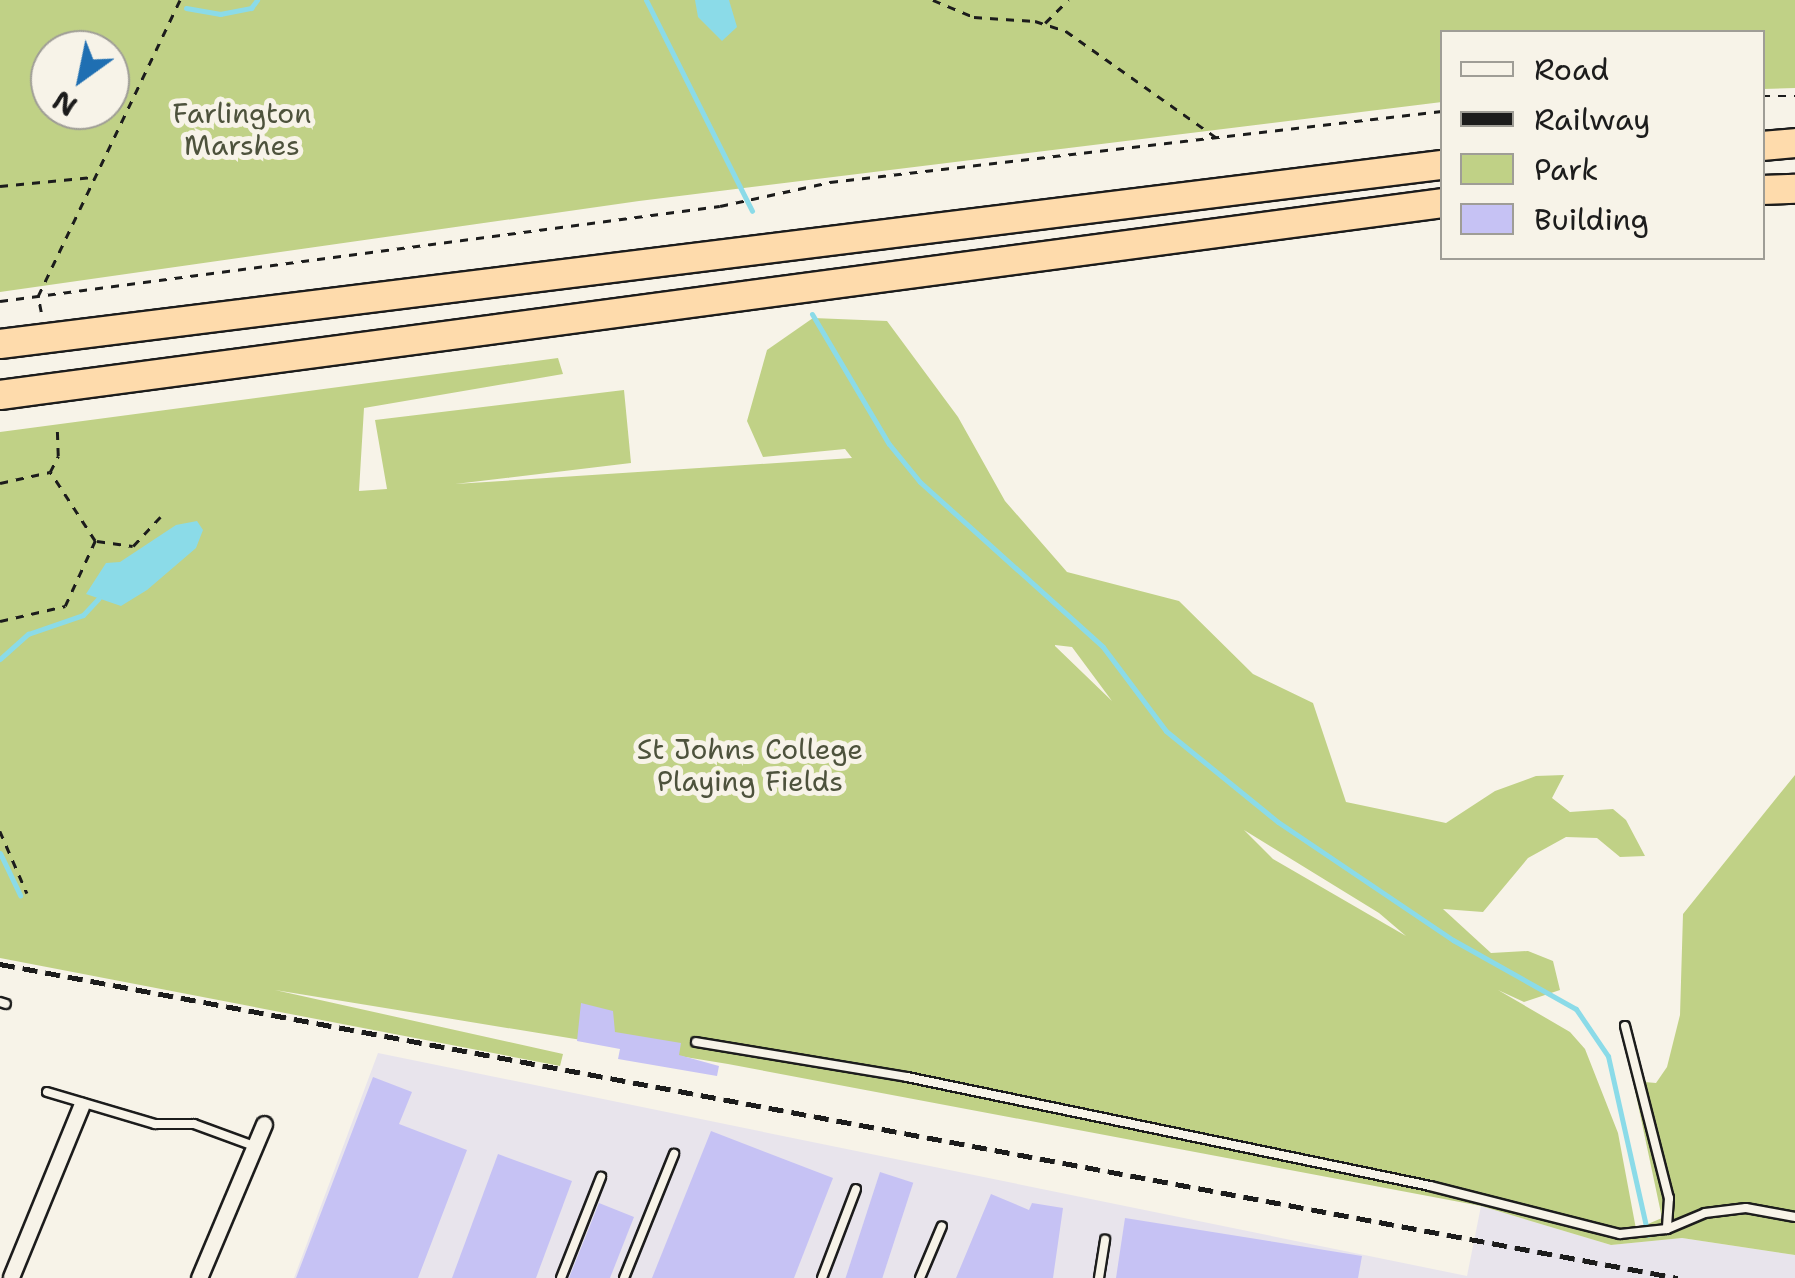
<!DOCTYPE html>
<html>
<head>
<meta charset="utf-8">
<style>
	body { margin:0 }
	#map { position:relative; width:1795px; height:1278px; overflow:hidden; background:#f7f3e8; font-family:"Shantell Sans",sans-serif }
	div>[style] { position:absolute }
	.built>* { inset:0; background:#e8e4ec }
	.green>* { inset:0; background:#c0d186 }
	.water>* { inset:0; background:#8bdbe8 }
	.stream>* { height:5px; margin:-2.5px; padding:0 2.5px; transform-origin:2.5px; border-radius:2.5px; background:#8bdbe8 }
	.building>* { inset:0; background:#c6c2f4; transform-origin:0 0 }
	.path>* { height:2.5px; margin-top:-1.25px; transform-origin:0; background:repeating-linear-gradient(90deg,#1c1c1c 0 8px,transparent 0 16px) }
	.roads { filter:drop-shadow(2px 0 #1c1c1c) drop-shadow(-2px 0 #1c1c1c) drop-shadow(0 2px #1c1c1c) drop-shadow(0 -2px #1c1c1c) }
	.lane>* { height:8px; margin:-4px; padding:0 4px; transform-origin:4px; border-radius:4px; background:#f7f3e8 }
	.street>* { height:15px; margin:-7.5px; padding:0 7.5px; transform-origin:7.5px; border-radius:7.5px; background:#f7f3e8 }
	.highway>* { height:28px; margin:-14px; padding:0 14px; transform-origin:14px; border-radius:14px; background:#fedbac }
	.rail>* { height:5px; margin-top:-2.5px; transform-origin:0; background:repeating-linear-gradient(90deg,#1c1c1c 0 15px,transparent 0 23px) }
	span { translate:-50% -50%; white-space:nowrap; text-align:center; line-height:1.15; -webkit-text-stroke:10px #f7f3e8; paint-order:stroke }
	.park-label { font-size:28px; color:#4d523c }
	.legend { position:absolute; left:1440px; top:30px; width:325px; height:230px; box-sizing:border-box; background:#f7f3e8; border:2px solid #9f9d96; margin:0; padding:12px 18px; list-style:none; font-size:30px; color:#1c1c1c }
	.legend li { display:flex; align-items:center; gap:20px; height:50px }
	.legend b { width:50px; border:2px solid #9f9d96 }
	.north { position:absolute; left:30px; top:30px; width:100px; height:100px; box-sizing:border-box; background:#f7f3e8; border:2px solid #9f9d96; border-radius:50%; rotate:213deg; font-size:28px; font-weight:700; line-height:40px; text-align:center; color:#1c1c1c }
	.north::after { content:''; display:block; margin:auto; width:35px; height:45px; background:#1f6fb2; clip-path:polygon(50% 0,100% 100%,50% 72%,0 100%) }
</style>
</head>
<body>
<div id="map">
	<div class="built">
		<i style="clip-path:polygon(378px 1053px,1467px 1276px,1481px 1206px,1611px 1245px,1682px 1238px,1795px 1255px,1795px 1278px,294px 1278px)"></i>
	</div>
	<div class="green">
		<i style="clip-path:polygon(evenodd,0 0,1795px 0,1795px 88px,1763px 89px,1762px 32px,1442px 32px,1442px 102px,639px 201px,0 292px,0 0,50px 50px,110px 50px,110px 110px,50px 110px,50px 50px)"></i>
		<i style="clip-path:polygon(evenodd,813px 318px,887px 321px,958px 417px,1005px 501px,1067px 572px,1179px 601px,1253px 674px,1313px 703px,1346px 802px,1446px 823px,1495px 791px,1536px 776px,1564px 775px,1552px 798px,1570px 812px,1613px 809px,1626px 820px,1645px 856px,1620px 857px,1597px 838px,1566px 837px,1528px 858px,1483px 912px,1443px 909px,1491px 953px,1528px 951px,1553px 961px,1560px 990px,1524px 1002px,1498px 990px,1570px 1032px,1585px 1049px,1618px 1133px,1636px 1229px,1662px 1218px,1633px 1081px,1656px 1083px,1667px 1067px,1680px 1015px,1683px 914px,1795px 775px,1795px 1255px,1682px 1238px,1611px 1245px,1481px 1206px,728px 1064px,275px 990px,563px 1054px,560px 1066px,0 958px,0 432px,558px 358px,563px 374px,364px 408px,359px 491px,387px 489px,375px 420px,624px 390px,631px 463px,455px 484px,852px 458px,845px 449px,763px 457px,747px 421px,767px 350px,813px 318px,1055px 645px,1072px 647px,1112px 701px,1055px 646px,1055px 645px,813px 318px,1244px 830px,1379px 913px,1406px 936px,1273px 859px,1244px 830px)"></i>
	</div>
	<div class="water">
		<i style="clip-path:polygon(695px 0,729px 0,737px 27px,722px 41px,698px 17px)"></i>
		<i style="clip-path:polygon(197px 521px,203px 530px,196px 548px,147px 590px,121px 606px,86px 594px,106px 563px,120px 562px,176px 525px)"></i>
	</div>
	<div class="stream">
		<i style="left:646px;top:0;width:236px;rotate:63.3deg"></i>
		<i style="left:186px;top:8px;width:35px;rotate:10deg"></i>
		<i style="left:220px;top:14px;width:32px;rotate:-11deg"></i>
		<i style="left:251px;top:8px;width:10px;rotate:-53deg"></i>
		<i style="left:812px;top:314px;width:151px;rotate:59.4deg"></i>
		<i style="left:889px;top:444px;width:49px;rotate:50.8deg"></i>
		<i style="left:920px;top:482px;width:246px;rotate:42deg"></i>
		<i style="left:1103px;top:647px;width:105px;rotate:53.1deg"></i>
		<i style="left:1166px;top:731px;width:144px;rotate:39.1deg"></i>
		<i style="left:1278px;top:822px;width:211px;rotate:34deg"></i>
		<i style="left:1453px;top:940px;width:141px;rotate:29.3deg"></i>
		<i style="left:1576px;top:1009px;width:57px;rotate:55.8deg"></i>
		<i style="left:1608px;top:1056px;width:183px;rotate:77.4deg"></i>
		<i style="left:0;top:659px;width:38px;rotate:-42deg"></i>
		<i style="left:28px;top:634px;width:58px;rotate:-19.1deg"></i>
		<i style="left:83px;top:615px;width:23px;rotate:-47deg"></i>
		<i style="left:0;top:853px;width:47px;rotate:64.5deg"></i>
	</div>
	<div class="building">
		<i style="clip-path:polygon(581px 1003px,613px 1011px,615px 1032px,681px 1043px,679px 1055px,719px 1066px,717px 1076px,618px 1059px,620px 1049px,577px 1041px)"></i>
		<i style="clip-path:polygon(373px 1077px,412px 1092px,399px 1124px,467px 1150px,418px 1278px,296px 1278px)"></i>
		<i style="clip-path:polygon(711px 1131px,833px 1178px,794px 1278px,652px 1278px)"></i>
		<i style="clip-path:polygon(498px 1154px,572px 1181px,536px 1278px,452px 1278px)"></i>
		<i style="left:880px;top:1172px;width:35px;height:112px;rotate:18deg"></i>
		<i style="clip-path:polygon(991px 1194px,1029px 1210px,1032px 1203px,1063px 1208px,1053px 1278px,956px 1278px)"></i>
		<i style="clip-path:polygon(599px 1203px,634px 1217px,610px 1278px,569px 1278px)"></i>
		<i style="clip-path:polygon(1125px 1218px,1362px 1256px,1358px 1278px,1116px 1278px)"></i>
	</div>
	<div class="path">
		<i style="left:933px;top:0;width:44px;rotate:22.5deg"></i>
		<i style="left:974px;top:17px;width:61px;rotate:3.8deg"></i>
		<i style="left:1035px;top:21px;width:33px;rotate:18deg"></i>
		<i style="left:1066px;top:31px;width:185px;rotate:35.3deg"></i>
		<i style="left:1045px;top:23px;width:33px;rotate:-45deg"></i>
		<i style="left:1762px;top:96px;width:33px"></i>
		<i style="left:0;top:186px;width:93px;rotate:-5.5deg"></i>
		<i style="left:0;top:301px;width:726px;rotate:-7.52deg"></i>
		<i style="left:720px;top:206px;width:113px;rotate:-12.3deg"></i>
		<i style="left:830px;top:182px;width:616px;rotate:-6.62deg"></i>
		<i style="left:41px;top:312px;width:16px;rotate:-101deg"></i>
		<i style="left:38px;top:296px;width:328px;rotate:-64.4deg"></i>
		<i style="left:0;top:483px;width:51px;rotate:-12.4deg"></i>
		<i style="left:50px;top:472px;width:18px;rotate:-63deg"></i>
		<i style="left:58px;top:456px;width:32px;rotate:-92deg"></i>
		<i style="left:97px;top:541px;width:36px;rotate:8deg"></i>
		<i style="left:133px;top:546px;width:40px;rotate:-47deg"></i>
		<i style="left:0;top:621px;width:67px;rotate:-13deg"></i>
		<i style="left:65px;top:606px;width:72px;rotate:-65.2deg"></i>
		<i style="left:95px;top:541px;width:82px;rotate:-123.1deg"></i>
		<i style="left:0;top:831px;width:68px;rotate:66.5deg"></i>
	</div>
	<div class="roads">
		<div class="lane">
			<i style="left:0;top:1002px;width:6px;rotate:18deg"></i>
			<i style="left:1625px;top:1026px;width:178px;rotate:75.7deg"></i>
			<i style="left:1669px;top:1198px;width:31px;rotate:94deg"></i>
			<i style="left:696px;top:1042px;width:214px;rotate:9.4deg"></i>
			<i style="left:907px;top:1077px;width:534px;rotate:11.77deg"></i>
			<i style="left:1430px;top:1186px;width:196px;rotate:14.2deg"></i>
			<i style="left:1620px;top:1234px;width:47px;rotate:-6.1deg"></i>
			<i style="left:1667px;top:1229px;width:41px;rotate:-22.8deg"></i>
			<i style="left:1705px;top:1213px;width:41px;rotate:-7deg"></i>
			<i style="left:1746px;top:1208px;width:50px;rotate:10.4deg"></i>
			<i style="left:47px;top:1092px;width:113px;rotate:16.5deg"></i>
			<i style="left:155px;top:1124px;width:39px"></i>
			<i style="left:194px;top:1124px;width:61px;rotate:20.2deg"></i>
			<i style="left:561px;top:1278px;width:109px;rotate:-68.4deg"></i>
			<i style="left:624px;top:1278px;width:134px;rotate:-68deg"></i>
			<i style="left:822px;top:1278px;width:95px;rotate:-69.1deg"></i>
			<i style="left:920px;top:1278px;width:56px;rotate:-67.1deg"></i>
			<i style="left:1099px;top:1278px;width:39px;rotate:-81deg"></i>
		</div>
		<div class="street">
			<i style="left:11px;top:1277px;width:185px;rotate:-67.7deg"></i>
			<i style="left:199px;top:1278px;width:167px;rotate:-67.1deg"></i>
		</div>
		<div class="highway">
			<i style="left:1762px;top:146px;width:33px;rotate:-5deg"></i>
			<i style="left:1762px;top:190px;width:33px;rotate:-2deg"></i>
			<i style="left:0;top:344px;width:1453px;rotate:-7.08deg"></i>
			<i style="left:0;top:395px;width:1455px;rotate:-7.58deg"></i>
		</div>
	</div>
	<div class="rail">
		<i style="left:0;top:964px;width:1707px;rotate:10.6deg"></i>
	</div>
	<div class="park-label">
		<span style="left:242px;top:129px">Farlington<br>Marshes</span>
		<span style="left:750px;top:765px">St Johns College<br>Playing Fields</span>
	</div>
	<ul class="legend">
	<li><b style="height:12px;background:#f7f3e8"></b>Road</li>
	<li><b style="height:12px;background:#1c1c1c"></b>Railway</li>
	<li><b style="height:28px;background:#c0d186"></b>Park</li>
	<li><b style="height:28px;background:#c6c2f4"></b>Building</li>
	</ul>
	<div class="north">N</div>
</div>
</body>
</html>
